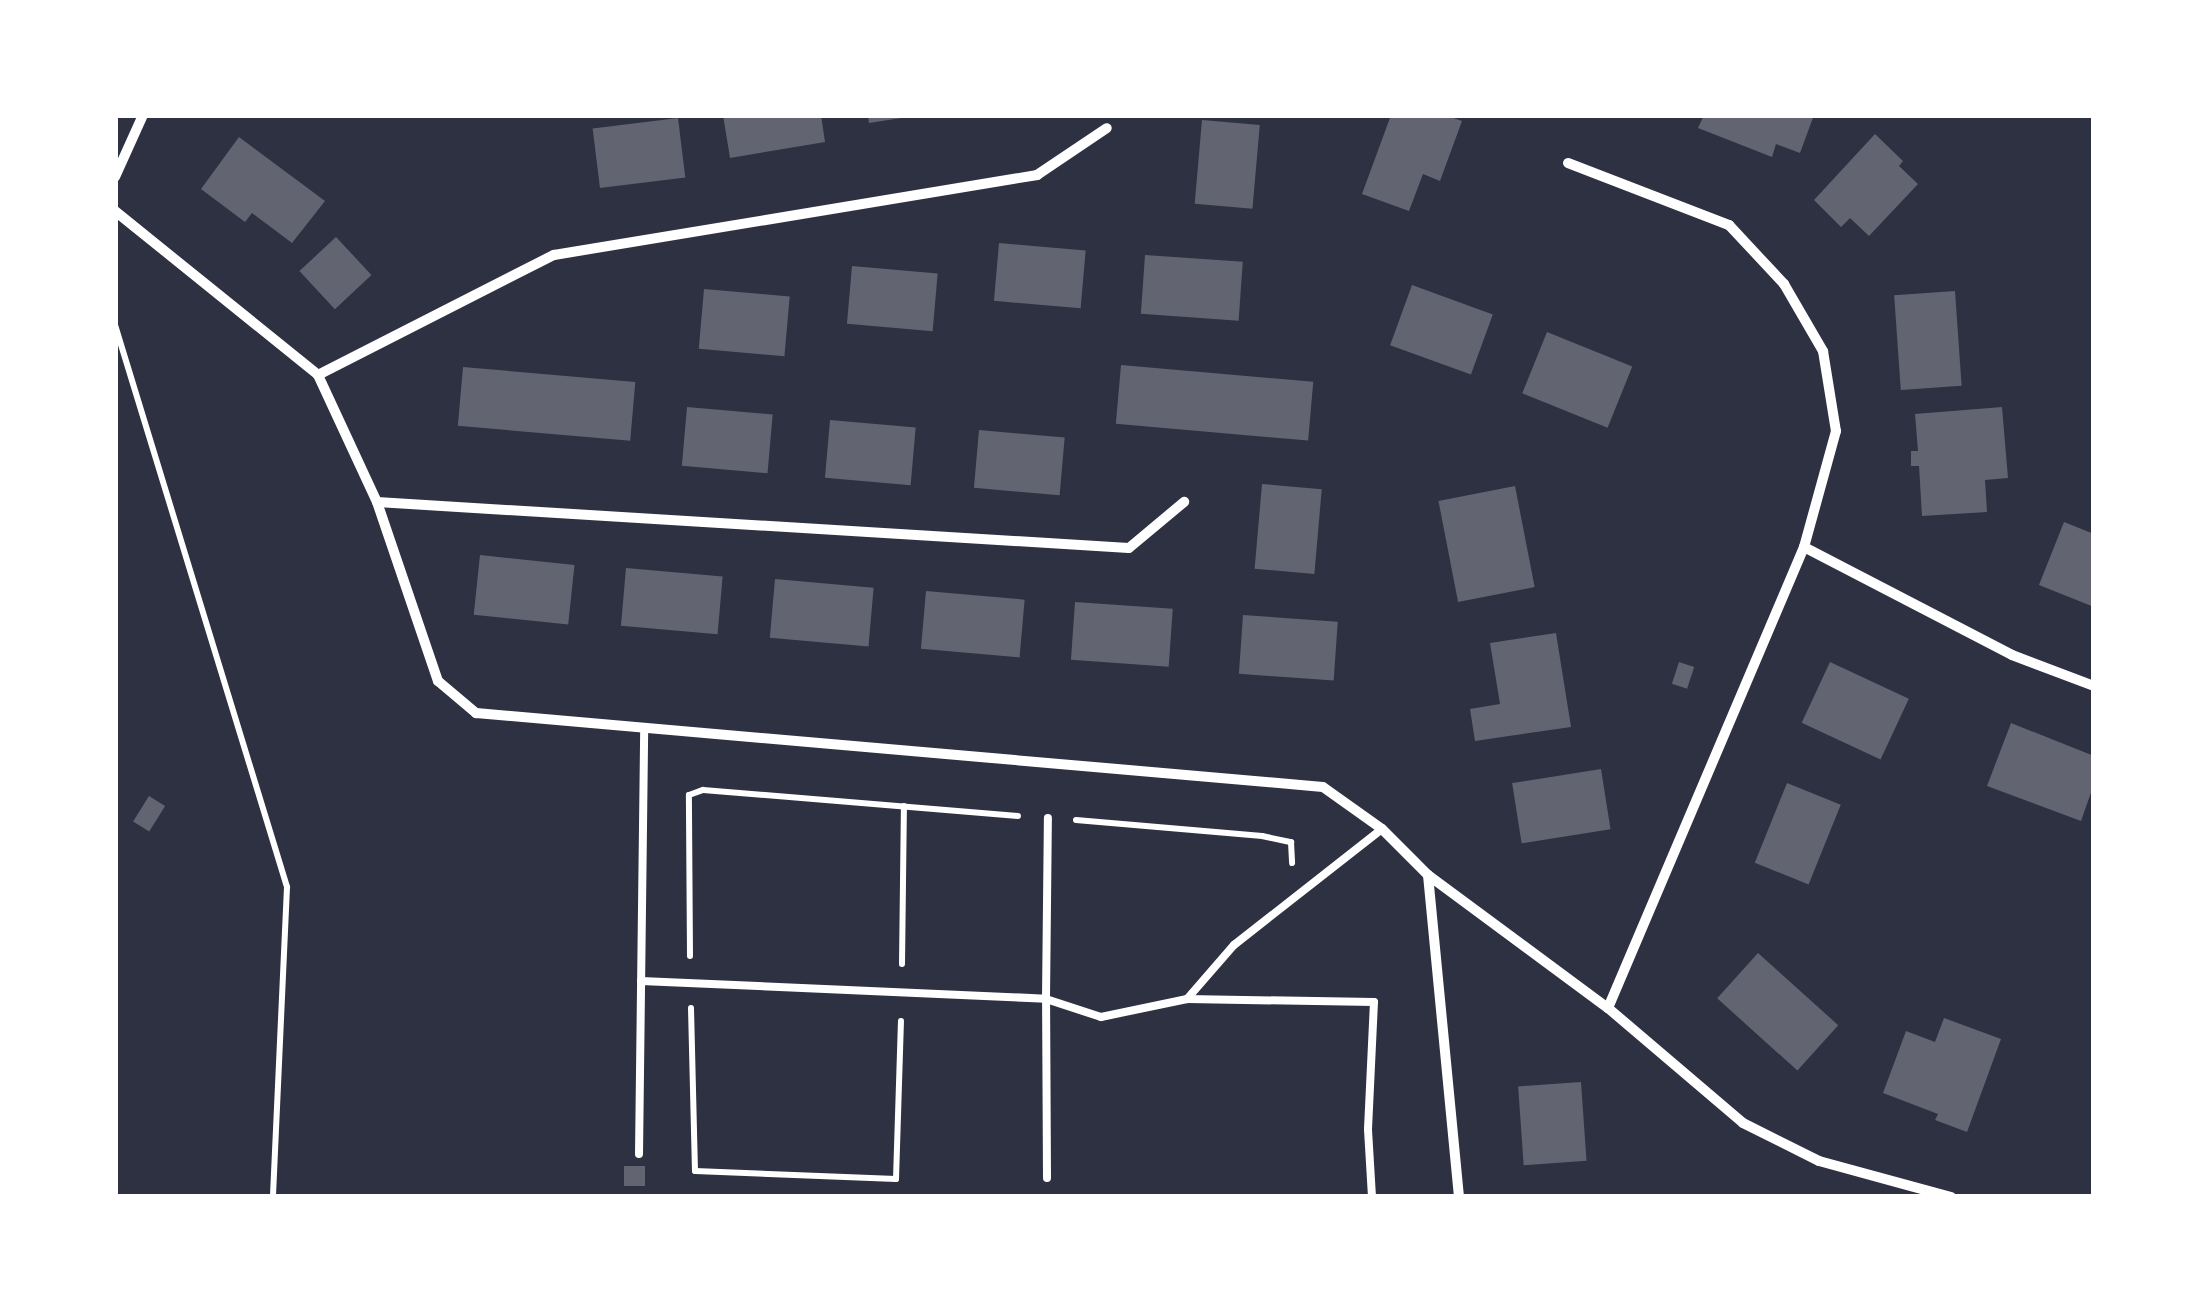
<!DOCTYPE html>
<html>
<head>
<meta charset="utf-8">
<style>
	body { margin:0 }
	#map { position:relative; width:2209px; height:1312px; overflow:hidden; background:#2d3142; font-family:"Work Sans",sans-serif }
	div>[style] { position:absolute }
	.building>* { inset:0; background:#626471; transform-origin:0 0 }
	.path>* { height:6px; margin:-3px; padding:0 3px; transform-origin:3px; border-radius:3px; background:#fff }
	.service>* { height:8px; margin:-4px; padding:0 4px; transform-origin:4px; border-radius:4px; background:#fff }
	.minor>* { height:10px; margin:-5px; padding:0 5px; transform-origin:5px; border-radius:5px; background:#fff }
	span { translate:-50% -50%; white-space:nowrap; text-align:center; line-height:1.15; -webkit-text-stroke:8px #fff; paint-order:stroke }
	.frame { position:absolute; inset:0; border:118px solid #fff; pointer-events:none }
</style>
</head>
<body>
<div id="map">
	<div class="building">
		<i style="clip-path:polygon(723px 115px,821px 115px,825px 142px,730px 158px)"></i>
		<i style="clip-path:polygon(868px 115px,908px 115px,908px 117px,869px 123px)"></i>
		<i style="clip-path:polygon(1391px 115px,1445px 115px,1462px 121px,1440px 181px,1423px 174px,1409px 211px,1362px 194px)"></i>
		<i style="clip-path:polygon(1704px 115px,1814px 115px,1800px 153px,1776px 144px,1772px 157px,1698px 128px)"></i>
		<i style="left:678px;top:118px;width:60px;height:86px;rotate:83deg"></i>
		<i style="left:1202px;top:120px;width:58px;height:84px;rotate:5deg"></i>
		<i style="clip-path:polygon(1875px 134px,1903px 161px,1899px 166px,1918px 184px,1869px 236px,1850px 218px,1841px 227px,1814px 200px)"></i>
		<i style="clip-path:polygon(239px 137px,325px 201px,292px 243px,252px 213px,245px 222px,201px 189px)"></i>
		<i style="left:336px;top:237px;width:52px;height:50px;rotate:47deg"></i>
		<i style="left:999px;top:243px;width:87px;height:58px;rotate:5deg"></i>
		<i style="left:1145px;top:255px;width:98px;height:59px;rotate:4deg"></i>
		<i style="left:852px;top:266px;width:86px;height:58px;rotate:5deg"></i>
		<i style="left:1412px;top:285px;width:86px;height:64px;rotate:20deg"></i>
		<i style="left:704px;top:289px;width:86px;height:60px;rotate:5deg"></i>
		<i style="left:1955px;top:291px;width:95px;height:61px;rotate:86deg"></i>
		<i style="left:1547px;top:332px;width:92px;height:66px;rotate:22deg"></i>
		<i style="left:1121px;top:365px;width:193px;height:59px;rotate:5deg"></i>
		<i style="left:463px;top:367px;width:173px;height:59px;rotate:5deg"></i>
		<i style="left:687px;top:407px;width:86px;height:59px;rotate:5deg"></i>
		<i style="clip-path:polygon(2002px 407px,2008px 478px,1985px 480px,1987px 512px,1922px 516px,1919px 466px,1911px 466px,1911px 451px,1918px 451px,1915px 414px)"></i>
		<i style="left:830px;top:420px;width:86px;height:58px;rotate:5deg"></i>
		<i style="left:979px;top:430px;width:86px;height:58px;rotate:5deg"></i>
		<i style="left:1262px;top:484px;width:60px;height:85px;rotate:5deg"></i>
		<i style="left:1515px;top:486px;width:103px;height:78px;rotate:79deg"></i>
		<i style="clip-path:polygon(2064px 522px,2094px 534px,2094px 607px,2039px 585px)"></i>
		<i style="left:480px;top:555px;width:95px;height:60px;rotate:6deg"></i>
		<i style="left:626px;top:568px;width:97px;height:58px;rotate:5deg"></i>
		<i style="left:775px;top:579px;width:99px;height:59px;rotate:5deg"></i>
		<i style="left:926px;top:591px;width:99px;height:58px;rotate:5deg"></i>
		<i style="left:1075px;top:602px;width:98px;height:58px;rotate:4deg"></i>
		<i style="left:1243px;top:615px;width:95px;height:59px;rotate:4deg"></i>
		<i style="clip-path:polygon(1556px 633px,1571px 727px,1475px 741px,1470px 709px,1500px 704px,1490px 643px)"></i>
		<i style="left:1679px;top:662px;width:16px;height:23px;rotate:18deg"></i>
		<i style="left:1830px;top:662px;width:87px;height:67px;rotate:25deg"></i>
		<i style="clip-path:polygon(2011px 723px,2094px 756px,2094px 784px,2081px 821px,1987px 786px)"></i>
		<i style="left:1601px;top:769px;width:61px;height:90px;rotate:81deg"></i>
		<i style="left:1787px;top:783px;width:58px;height:86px;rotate:22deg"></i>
		<i style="left:149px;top:796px;width:19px;height:30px;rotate:32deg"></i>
		<i style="left:1758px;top:953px;width:108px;height:61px;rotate:42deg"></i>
		<i style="clip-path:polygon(1944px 1018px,2001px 1039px,1967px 1132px,1935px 1120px,1938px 1114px,1883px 1093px,1906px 1031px,1935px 1042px)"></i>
		<i style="left:1581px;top:1082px;width:79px;height:63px;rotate:86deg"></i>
		<i style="left:624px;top:1166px;width:21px;height:20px"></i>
	</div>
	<div class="path">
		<i style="left:115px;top:325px;width:588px;rotate:72.98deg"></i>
		<i style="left:287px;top:887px;width:310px;rotate:92.6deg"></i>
		<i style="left:1076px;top:820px;width:187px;rotate:4.9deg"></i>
		<i style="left:1262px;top:836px;width:30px;rotate:12deg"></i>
		<i style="left:1291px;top:842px;width:21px;rotate:87deg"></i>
		<i style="left:690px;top:956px;width:161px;rotate:-90.4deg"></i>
		<i style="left:689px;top:795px;width:15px;rotate:-20deg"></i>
		<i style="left:703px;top:790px;width:316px;rotate:4.7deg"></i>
		<i style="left:902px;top:964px;width:158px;rotate:-89.3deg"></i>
		<i style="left:691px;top:1008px;width:163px;rotate:88.6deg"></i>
		<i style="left:695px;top:1171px;width:201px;rotate:2.3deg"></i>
		<i style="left:896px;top:1179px;width:158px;rotate:-88.2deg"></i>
	</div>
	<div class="service">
		<i style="left:641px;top:981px;width:405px;rotate:2.5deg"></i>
		<i style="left:1046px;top:999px;width:181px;rotate:-89.4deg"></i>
		<i style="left:639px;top:1154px;width:427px;rotate:-89.3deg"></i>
		<i style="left:1047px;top:1178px;width:179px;rotate:-90.3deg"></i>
		<i style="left:1046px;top:999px;width:58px;rotate:18.1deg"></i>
		<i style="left:1101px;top:1017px;width:88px;rotate:-11.8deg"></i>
		<i style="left:1372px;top:1197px;width:68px;rotate:-93.4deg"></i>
		<i style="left:1368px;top:1129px;width:127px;rotate:-87.3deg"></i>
		<i style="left:1374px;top:1002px;width:187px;rotate:-179.1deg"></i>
		<i style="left:1187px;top:999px;width:72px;rotate:-49deg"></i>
		<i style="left:1234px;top:945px;width:188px;rotate:-38.1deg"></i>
	</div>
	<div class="minor">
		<i style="left:1568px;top:163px;width:173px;rotate:21.1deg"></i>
		<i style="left:1729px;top:225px;width:81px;rotate:47deg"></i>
		<i style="left:1784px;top:284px;width:78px;rotate:59.8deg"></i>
		<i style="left:1823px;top:351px;width:81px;rotate:80.8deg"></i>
		<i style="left:1836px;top:431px;width:120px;rotate:105.4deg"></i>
		<i style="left:1804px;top:547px;width:501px;rotate:113.03deg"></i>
		<i style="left:115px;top:177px;width:68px;rotate:-65.7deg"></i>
		<i style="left:115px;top:211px;width:261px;rotate:38.9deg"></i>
		<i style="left:318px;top:375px;width:140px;rotate:65.1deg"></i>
		<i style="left:377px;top:502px;width:189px;rotate:71.2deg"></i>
		<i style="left:438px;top:681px;width:50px;rotate:40.1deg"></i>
		<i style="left:476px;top:713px;width:850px;rotate:4.99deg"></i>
		<i style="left:1323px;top:787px;width:72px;rotate:35.4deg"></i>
		<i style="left:1382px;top:829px;width:65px;rotate:45deg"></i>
		<i style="left:1428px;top:875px;width:323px;rotate:84.5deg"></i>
		<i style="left:318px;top:375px;width:265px;rotate:-27deg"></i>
		<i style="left:554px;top:255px;width:490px;rotate:-9.4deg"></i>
		<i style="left:1037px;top:175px;width:84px;rotate:-33.9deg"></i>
		<i style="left:377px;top:502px;width:753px;rotate:3.5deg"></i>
		<i style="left:1129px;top:548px;width:72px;rotate:-39.9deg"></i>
		<i style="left:1804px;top:547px;width:234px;rotate:27.4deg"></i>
		<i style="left:2012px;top:655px;width:88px;rotate:20.7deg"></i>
		<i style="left:1428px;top:875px;width:224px;rotate:36.5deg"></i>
		<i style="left:1608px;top:1008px;width:177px;rotate:40.4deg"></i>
		<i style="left:1743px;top:1123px;width:85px;rotate:26.6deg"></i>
		<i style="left:1819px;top:1161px;width:137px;rotate:15.3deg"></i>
	</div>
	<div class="frame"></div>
</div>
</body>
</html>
